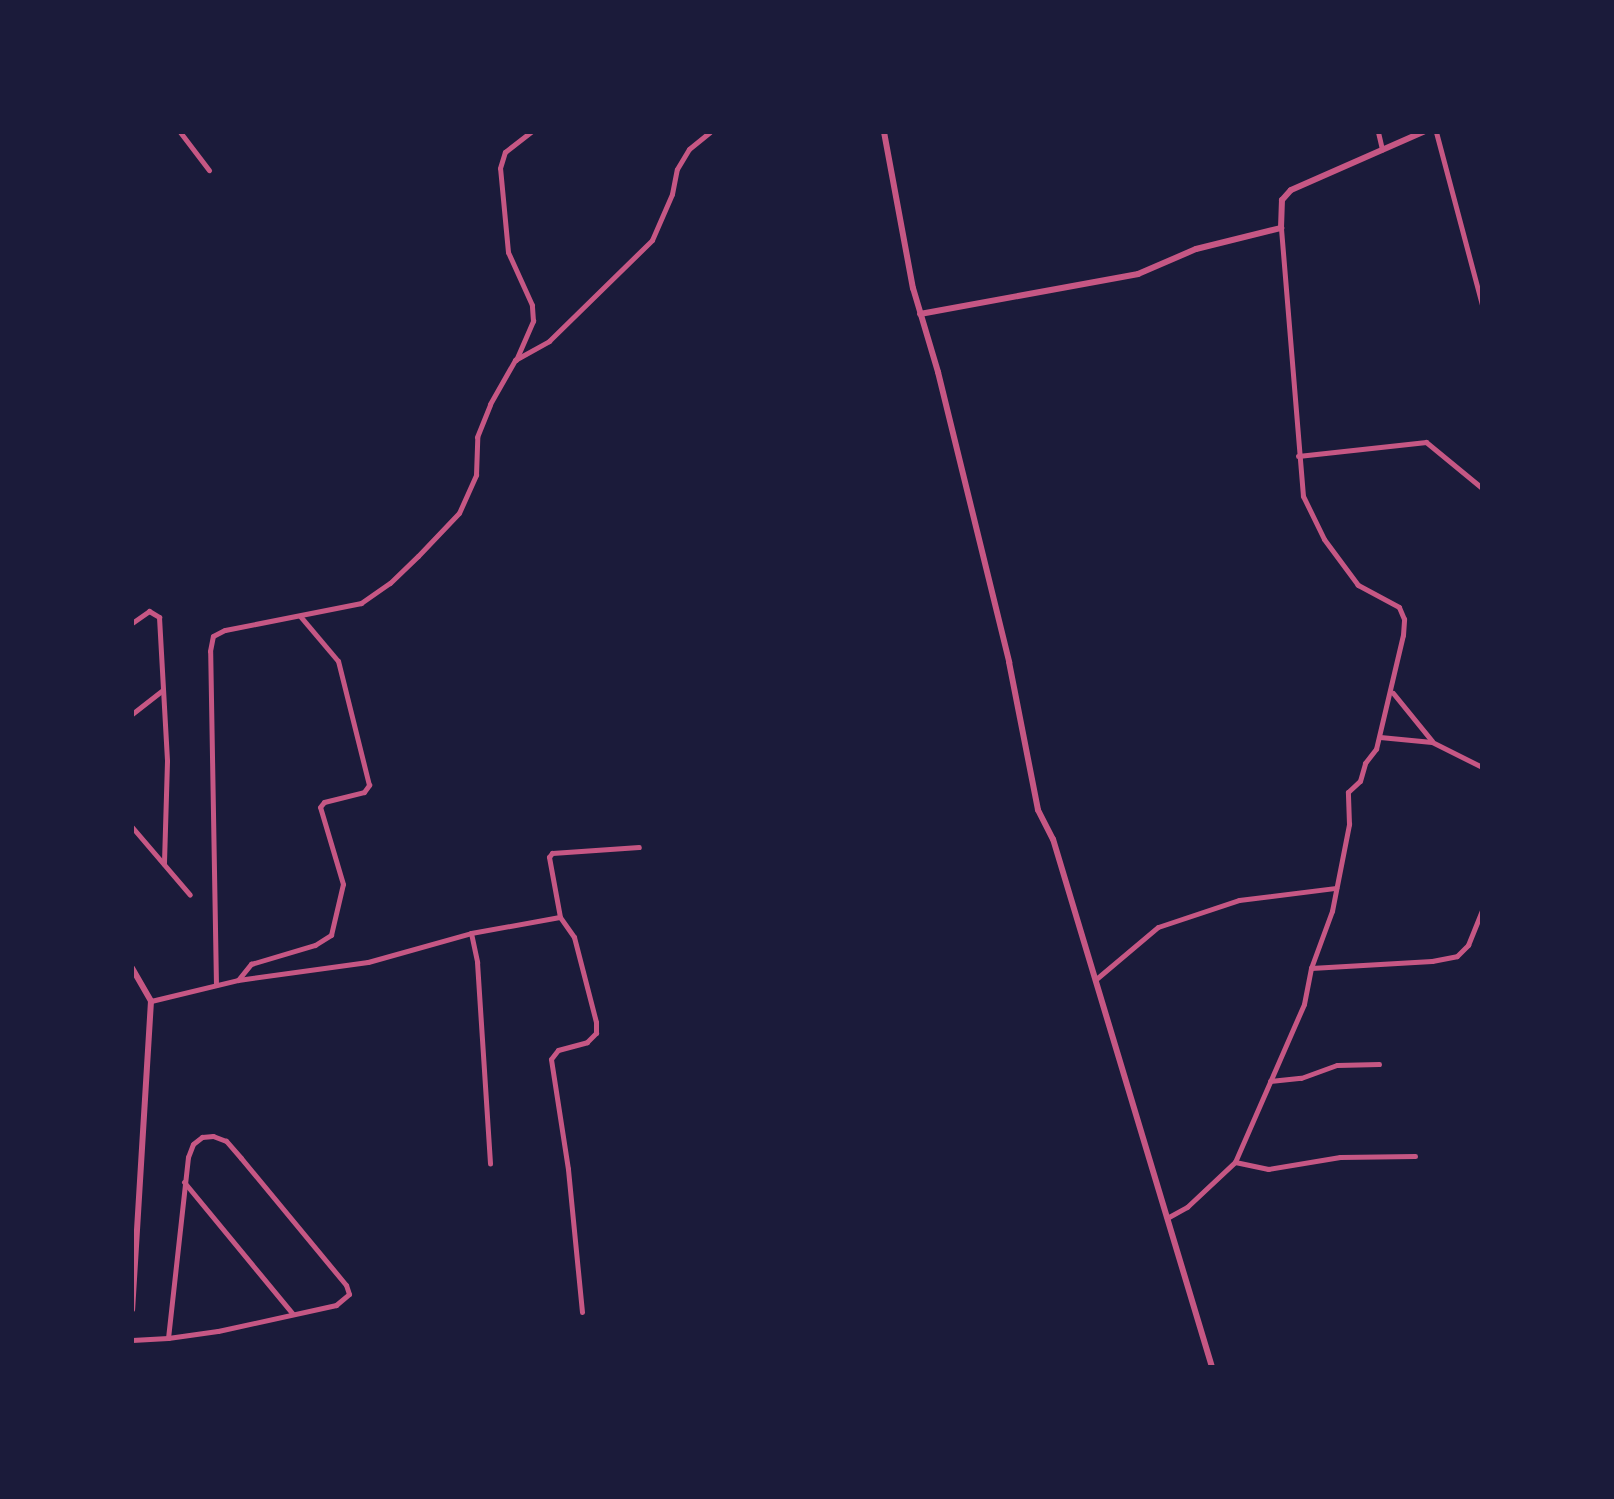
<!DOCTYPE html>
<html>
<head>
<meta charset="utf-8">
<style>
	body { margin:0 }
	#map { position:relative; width:1614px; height:1499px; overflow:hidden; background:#1b1b3a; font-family:Poppins,sans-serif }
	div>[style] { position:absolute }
	.minor>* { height:5px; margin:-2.5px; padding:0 2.5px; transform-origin:2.5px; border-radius:2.5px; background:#c65784 }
	.tertiary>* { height:6px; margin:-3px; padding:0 3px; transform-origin:3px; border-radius:3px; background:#c65784 }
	span { translate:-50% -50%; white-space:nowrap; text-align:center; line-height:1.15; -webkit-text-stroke:7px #1b1b3a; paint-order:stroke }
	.frame { position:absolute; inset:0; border:134px solid #1b1b3a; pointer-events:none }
</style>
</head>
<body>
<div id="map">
	<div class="minor">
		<i style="left:180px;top:132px;width:48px;rotate:52.7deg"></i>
		<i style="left:1378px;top:132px;width:18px;rotate:77deg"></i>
		<i style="left:1436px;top:132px;width:179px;rotate:75.1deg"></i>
		<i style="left:516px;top:360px;width:43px;rotate:-66.4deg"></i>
		<i style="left:533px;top:321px;width:16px;rotate:-94deg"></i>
		<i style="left:532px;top:305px;width:58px;rotate:-114.4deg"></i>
		<i style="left:508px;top:252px;width:84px;rotate:-95.4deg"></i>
		<i style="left:500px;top:168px;width:17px;rotate:-73deg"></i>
		<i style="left:505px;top:152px;width:33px;rotate:-38deg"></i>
		<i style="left:1298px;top:456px;width:129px;rotate:-6.2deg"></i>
		<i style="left:1426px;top:442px;width:72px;rotate:39.4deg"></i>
		<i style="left:132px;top:623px;width:21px;rotate:-35deg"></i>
		<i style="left:149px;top:611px;width:12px;rotate:31deg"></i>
		<i style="left:159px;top:617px;width:144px;rotate:86.8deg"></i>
		<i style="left:167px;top:761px;width:103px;rotate:91.7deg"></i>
		<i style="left:1393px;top:693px;width:62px;rotate:50.9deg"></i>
		<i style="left:132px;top:714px;width:39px;rotate:-38deg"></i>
		<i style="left:1380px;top:737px;width:52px;rotate:5.5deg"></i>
		<i style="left:1432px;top:742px;width:56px;rotate:26.6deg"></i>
		<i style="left:132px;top:827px;width:89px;rotate:49.5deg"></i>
		<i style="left:471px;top:933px;width:90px;rotate:-10.2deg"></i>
		<i style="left:1311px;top:968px;width:121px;rotate:-3.3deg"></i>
		<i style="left:1432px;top:961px;width:25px;rotate:-11deg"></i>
		<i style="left:1457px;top:956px;width:16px;rotate:-45deg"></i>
		<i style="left:1468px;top:945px;width:38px;rotate:-68deg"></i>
		<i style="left:238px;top:980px;width:21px;rotate:-51deg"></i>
		<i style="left:251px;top:964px;width:67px;rotate:-16.5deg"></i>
		<i style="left:315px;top:945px;width:19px;rotate:-32deg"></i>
		<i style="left:331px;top:935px;width:52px;rotate:-76.8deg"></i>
		<i style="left:343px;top:884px;width:80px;rotate:-106.6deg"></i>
		<i style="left:320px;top:807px;width:6px;rotate:-51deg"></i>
		<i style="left:324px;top:802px;width:41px;rotate:-14deg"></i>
		<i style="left:364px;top:792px;width:9px;rotate:-54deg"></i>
		<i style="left:369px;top:785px;width:128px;rotate:-104deg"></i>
		<i style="left:338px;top:661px;width:59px;rotate:-130.2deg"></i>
		<i style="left:1095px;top:980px;width:82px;rotate:-40.1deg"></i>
		<i style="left:1158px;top:927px;width:85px;rotate:-18.4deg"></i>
		<i style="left:1239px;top:900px;width:98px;rotate:-7.1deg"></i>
		<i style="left:216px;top:985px;width:334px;rotate:-91deg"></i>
		<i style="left:210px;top:651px;width:15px;rotate:-79deg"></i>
		<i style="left:213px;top:636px;width:13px;rotate:-27deg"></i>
		<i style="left:225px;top:630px;width:139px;rotate:-11.2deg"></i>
		<i style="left:361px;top:603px;width:35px;rotate:-35deg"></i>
		<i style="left:390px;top:583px;width:39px;rotate:-44deg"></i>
		<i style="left:418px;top:556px;width:59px;rotate:-46.4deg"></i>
		<i style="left:459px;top:513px;width:42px;rotate:-65.9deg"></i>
		<i style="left:476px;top:475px;width:38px;rotate:-88deg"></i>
		<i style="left:477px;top:437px;width:35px;rotate:-68deg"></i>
		<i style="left:490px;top:404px;width:51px;rotate:-60.4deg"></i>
		<i style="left:515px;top:360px;width:39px;rotate:-29deg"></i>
		<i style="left:549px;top:341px;width:144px;rotate:-44.4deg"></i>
		<i style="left:652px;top:240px;width:50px;rotate:-66.5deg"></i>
		<i style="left:672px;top:194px;width:25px;rotate:-79deg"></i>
		<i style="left:677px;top:169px;width:23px;rotate:-59deg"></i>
		<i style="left:689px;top:149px;width:27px;rotate:-39deg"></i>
		<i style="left:151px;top:1001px;width:89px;rotate:-13.6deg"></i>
		<i style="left:238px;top:980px;width:131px;rotate:-7.9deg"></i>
		<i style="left:368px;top:962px;width:107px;rotate:-15.7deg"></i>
		<i style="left:471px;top:933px;width:30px;rotate:78deg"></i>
		<i style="left:477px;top:962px;width:202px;rotate:86.3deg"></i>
		<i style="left:1270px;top:1081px;width:31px;rotate:-6deg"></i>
		<i style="left:1301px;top:1078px;width:38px;rotate:-20deg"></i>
		<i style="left:1337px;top:1065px;width:42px;rotate:-1.4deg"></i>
		<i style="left:1235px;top:1162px;width:34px;rotate:12deg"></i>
		<i style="left:1268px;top:1169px;width:73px;rotate:-9.5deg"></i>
		<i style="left:1340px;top:1157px;width:75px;rotate:-0.8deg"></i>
		<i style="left:184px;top:1182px;width:170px;rotate:50.5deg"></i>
		<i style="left:1167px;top:1218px;width:23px;rotate:-29deg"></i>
		<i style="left:1187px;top:1207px;width:66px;rotate:-43.2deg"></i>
		<i style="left:1235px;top:1162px;width:172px;rotate:-66.4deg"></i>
		<i style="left:1304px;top:1004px;width:37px;rotate:-79deg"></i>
		<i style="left:1311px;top:968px;width:61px;rotate:-69.8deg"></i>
		<i style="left:1332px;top:911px;width:89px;rotate:-78.9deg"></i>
		<i style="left:1349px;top:824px;width:32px;rotate:-92deg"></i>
		<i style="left:1348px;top:792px;width:16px;rotate:-43deg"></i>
		<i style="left:1360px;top:781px;width:19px;rotate:-74deg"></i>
		<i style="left:1365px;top:763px;width:18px;rotate:-52deg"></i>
		<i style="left:1376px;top:749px;width:117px;rotate:-76.7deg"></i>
		<i style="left:1403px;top:635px;width:16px;rotate:-86deg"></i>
		<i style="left:1404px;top:619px;width:13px;rotate:-113deg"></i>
		<i style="left:1399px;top:607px;width:47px;rotate:-151.8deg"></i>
		<i style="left:1358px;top:585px;width:57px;rotate:-126.5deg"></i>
		<i style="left:1324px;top:539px;width:48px;rotate:-116deg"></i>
		<i style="left:1303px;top:496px;width:269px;rotate:-94.7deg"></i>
		<i style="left:582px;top:1312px;width:144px;rotate:-95.6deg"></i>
		<i style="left:568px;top:1169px;width:111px;rotate:-98.8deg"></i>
		<i style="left:551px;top:1059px;width:11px;rotate:-52deg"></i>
		<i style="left:558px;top:1050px;width:30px;rotate:-15deg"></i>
		<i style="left:587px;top:1042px;width:13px;rotate:-45deg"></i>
		<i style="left:596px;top:1033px;width:11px;rotate:-90deg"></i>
		<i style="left:596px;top:1022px;width:88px;rotate:-104.5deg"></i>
		<i style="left:574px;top:937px;width:24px;rotate:-125deg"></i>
		<i style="left:560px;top:917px;width:61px;rotate:-100.4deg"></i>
		<i style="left:549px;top:857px;width:5px;rotate:-53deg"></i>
		<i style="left:552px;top:853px;width:87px;rotate:-3.9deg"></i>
		<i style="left:132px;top:1340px;width:36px;rotate:-3deg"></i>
		<i style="left:168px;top:1338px;width:50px;rotate:-8deg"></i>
		<i style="left:218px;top:1331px;width:121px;rotate:-12.4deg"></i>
		<i style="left:336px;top:1305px;width:17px;rotate:-40deg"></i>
		<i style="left:349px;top:1294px;width:9px;rotate:-108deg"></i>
		<i style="left:346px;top:1285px;width:165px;rotate:-129.6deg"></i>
		<i style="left:241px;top:1158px;width:23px;rotate:-131deg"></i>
		<i style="left:226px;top:1141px;width:14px;rotate:-159deg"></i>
		<i style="left:213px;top:1136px;width:11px;rotate:175deg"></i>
		<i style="left:202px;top:1137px;width:11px;rotate:142deg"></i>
		<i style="left:193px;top:1144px;width:14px;rotate:111deg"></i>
		<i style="left:188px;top:1157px;width:182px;rotate:96.3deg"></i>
	</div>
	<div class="tertiary">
		<i style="left:884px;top:132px;width:159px;rotate:79.5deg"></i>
		<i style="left:913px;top:288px;width:88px;rotate:73.4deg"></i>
		<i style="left:938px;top:372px;width:299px;rotate:76.2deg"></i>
		<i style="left:1009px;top:662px;width:151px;rotate:78.9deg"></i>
		<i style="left:1038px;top:810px;width:33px;rotate:63deg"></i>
		<i style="left:1053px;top:839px;width:551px;rotate:73.24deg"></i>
		<i style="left:920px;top:314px;width:222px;rotate:-10.4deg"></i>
		<i style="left:1138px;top:274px;width:63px;rotate:-23.3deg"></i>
		<i style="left:1196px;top:249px;width:88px;rotate:-13.9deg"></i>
		<i style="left:1281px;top:228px;width:28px;rotate:-88deg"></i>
		<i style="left:1282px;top:200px;width:13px;rotate:-48deg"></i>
		<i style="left:1291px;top:190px;width:144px;rotate:-23.7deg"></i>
		<i style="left:132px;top:968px;width:38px;rotate:60deg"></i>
		<i style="left:151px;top:1001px;width:309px;rotate:93.5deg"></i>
	</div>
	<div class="frame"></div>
</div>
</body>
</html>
